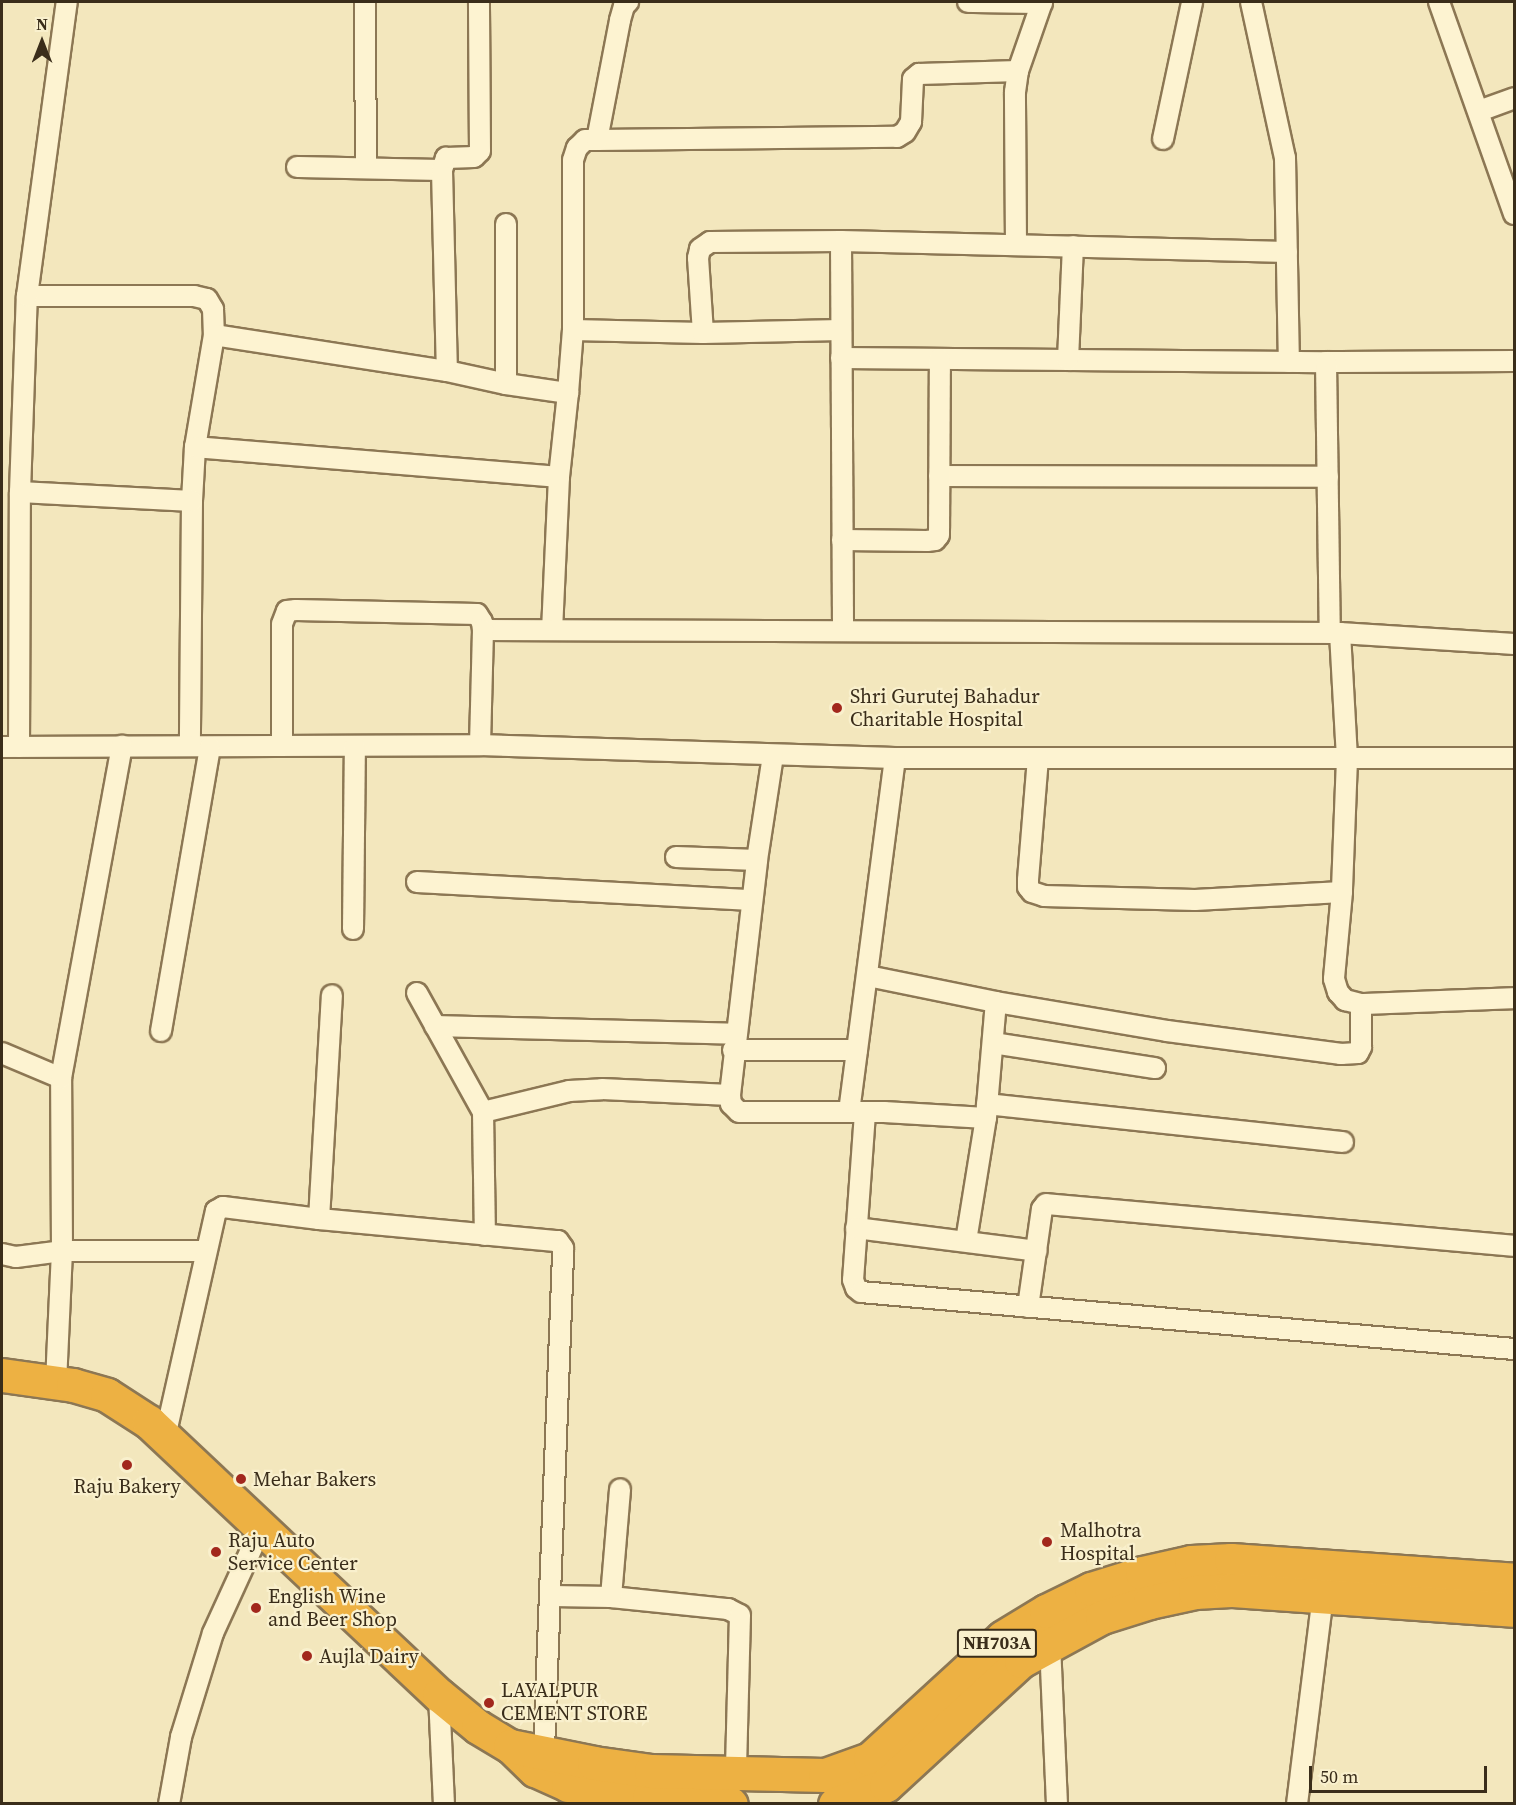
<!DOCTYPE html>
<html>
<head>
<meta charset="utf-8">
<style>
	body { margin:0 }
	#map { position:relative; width:1516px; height:1805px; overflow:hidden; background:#f3e7bd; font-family:"Source Serif 4",serif }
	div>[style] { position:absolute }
	.roads { filter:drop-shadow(2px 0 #8c7754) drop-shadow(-2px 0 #8c7754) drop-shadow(0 2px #8c7754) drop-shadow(0 -2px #8c7754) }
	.street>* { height:20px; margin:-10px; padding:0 10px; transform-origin:10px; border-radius:10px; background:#fdf3d1 }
	.highway>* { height:33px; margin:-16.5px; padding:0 16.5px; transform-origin:16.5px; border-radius:16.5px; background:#edb143 }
	.dots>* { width:16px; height:16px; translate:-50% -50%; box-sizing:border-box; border:3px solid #f9f0cd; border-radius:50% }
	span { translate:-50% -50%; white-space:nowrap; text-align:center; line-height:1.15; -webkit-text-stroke:4.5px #f9f0cd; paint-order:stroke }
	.shield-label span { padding:2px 4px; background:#f9f0cd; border:2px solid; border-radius:4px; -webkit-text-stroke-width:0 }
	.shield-label { font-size:18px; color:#3a2d1a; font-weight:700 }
	.poi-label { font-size:20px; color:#3a2d1a }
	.left { translate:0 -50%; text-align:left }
	.frame { position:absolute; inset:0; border:3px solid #3a2d1a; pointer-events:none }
	.north { position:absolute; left:12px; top:12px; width:60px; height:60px; -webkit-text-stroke:4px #f9f0cd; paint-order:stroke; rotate:0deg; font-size:16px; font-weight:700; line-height:24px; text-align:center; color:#3a2d1a }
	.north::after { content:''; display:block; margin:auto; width:21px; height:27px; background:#3a2d1a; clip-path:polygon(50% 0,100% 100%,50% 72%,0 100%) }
	.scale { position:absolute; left:1309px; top:1766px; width:178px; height:27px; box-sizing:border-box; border:3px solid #3a2d1a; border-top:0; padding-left:8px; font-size:18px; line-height:21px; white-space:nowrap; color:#3a2d1a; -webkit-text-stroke:4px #f9f0cd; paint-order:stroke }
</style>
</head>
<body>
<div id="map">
	<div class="roads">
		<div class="street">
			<i style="left:365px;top:2px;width:165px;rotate:89.7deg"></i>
			<i style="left:968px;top:2px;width:74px;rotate:0.8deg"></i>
			<i style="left:1251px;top:2px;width:160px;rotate:77.7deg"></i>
			<i style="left:1285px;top:158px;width:204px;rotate:88.9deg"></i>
			<i style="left:1439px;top:2px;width:225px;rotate:70.5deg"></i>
			<i style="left:1479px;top:111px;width:37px;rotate:-20deg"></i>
			<i style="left:1163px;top:139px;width:140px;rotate:-78deg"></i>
			<i style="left:597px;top:140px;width:300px;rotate:-0.6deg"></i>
			<i style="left:897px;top:137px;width:9px;rotate:-32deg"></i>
			<i style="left:905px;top:132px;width:12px;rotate:-59deg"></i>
			<i style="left:911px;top:122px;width:43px;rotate:-87.3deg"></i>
			<i style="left:913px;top:79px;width:8px;rotate:-40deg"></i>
			<i style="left:919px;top:74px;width:99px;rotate:-1.7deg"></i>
			<i style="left:297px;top:167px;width:145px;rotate:1.2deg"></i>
			<i style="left:442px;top:170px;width:201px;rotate:88.6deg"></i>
			<i style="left:442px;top:170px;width:13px;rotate:-72deg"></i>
			<i style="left:446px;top:158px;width:28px;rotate:-2deg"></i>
			<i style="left:474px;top:157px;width:8px;rotate:-45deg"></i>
			<i style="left:480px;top:151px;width:149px;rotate:-90.4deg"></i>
			<i style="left:506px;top:224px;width:160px;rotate:90deg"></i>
			<i style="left:841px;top:241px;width:390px;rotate:89.7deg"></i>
			<i style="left:1016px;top:245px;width:153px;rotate:-90.4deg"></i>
			<i style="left:1015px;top:92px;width:21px;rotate:-82deg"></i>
			<i style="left:1018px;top:71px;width:73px;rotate:-70.8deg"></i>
			<i style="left:27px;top:296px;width:167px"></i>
			<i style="left:194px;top:296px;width:13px;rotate:13deg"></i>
			<i style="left:207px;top:299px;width:12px;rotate:59deg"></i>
			<i style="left:213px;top:309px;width:26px;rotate:88deg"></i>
			<i style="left:214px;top:335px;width:114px;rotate:99.6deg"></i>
			<i style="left:195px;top:447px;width:54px;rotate:93.2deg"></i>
			<i style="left:192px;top:501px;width:245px;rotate:90.5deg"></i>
			<i style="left:573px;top:330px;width:130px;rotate:1.3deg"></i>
			<i style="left:703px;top:333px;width:138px;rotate:-1.2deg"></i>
			<i style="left:703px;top:333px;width:75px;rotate:-93.8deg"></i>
			<i style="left:698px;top:258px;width:9px;rotate:-77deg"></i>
			<i style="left:700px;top:249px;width:12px;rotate:-35deg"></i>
			<i style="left:710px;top:242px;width:131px;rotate:-0.4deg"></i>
			<i style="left:841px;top:241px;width:446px;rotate:1.4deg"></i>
			<i style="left:214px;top:335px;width:236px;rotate:8.8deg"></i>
			<i style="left:447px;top:371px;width:60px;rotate:12.4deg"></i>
			<i style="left:506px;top:384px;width:63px;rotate:8.3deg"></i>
			<i style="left:568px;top:393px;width:63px;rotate:-85.5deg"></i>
			<i style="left:573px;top:330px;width:170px;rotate:-90deg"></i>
			<i style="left:573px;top:160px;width:13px;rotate:-72deg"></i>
			<i style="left:577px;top:148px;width:11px;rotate:-45deg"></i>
			<i style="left:585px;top:140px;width:12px"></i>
			<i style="left:597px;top:140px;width:122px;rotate:-79.1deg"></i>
			<i style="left:620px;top:20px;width:15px;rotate:-74deg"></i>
			<i style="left:624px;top:6px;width:6px;rotate:-45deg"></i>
			<i style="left:841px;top:358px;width:485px;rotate:0.5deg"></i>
			<i style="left:1326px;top:362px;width:188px;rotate:-0.3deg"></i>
			<i style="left:1068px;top:360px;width:114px;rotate:-87.5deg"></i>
			<i style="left:1326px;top:362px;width:271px;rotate:89.2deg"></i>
			<i style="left:195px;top:447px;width:365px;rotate:4.7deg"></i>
			<i style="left:559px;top:477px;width:153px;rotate:92.6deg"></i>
			<i style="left:939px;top:476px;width:389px;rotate:0.1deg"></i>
			<i style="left:559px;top:477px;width:84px;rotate:-83.9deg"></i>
			<i style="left:20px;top:492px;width:172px;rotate:3deg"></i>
			<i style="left:842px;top:540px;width:85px;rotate:0.7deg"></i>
			<i style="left:927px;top:541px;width:8px;rotate:-7deg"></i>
			<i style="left:935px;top:540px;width:6px;rotate:-51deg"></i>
			<i style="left:939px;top:535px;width:176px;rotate:-89.7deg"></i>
			<i style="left:483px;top:630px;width:857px;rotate:0.2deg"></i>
			<i style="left:1340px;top:633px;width:174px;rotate:3.6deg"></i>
			<i style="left:1340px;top:633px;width:126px;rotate:86.8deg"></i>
			<i style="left:1347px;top:759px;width:133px;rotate:92.2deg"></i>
			<i style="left:1342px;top:892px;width:87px;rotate:95.3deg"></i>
			<i style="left:1334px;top:979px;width:14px;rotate:73deg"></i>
			<i style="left:1338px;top:992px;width:11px;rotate:49deg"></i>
			<i style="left:1345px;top:1000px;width:16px;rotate:14deg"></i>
			<i style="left:1361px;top:1004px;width:153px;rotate:-2.2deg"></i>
			<i style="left:282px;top:746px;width:122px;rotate:-90deg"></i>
			<i style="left:282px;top:624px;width:14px;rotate:-69deg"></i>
			<i style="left:287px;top:611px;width:9px;rotate:-6deg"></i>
			<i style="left:296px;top:610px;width:181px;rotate:1.3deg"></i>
			<i style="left:477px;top:614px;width:9px;rotate:58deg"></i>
			<i style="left:482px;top:622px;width:8px;rotate:83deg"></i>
			<i style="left:483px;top:630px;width:115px;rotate:91.5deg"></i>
			<i style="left:2px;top:747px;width:478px;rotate:-0.2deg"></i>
			<i style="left:480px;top:745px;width:415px;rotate:1.8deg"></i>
			<i style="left:895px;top:758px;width:619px"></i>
			<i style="left:19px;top:747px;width:255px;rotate:-89.8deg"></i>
			<i style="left:20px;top:492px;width:196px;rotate:-88deg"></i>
			<i style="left:27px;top:296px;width:297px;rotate:-82.3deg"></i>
			<i style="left:1038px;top:758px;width:122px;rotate:94.7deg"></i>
			<i style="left:1028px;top:880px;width:7px;rotate:90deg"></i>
			<i style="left:1028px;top:887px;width:6px;rotate:51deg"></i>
			<i style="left:1032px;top:892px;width:13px;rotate:18deg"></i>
			<i style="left:1044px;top:896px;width:151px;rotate:1.5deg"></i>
			<i style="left:1195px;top:900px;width:147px;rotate:-3.1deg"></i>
			<i style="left:676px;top:857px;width:81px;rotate:2.1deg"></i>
			<i style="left:417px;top:882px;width:335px;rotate:3.1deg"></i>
			<i style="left:353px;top:929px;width:183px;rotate:-89.4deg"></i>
			<i style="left:868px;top:976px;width:131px;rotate:11.5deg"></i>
			<i style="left:996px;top:1002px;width:173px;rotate:9.6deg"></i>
			<i style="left:1167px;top:1031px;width:176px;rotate:7.5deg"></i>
			<i style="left:1341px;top:1054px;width:17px;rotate:-3deg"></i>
			<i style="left:1358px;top:1053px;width:7px;rotate:-63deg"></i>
			<i style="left:1361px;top:1047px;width:43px;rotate:-90deg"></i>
			<i style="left:417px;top:993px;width:136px;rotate:61deg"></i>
			<i style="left:483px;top:1112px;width:89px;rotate:-13.7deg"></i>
			<i style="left:569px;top:1091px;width:33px;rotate:-3deg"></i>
			<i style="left:602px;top:1089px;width:128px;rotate:2.7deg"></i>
			<i style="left:730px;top:1095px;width:9px;rotate:84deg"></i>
			<i style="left:731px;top:1104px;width:11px;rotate:45deg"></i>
			<i style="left:739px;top:1112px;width:145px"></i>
			<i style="left:884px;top:1112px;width:102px;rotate:3.4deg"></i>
			<i style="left:435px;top:1026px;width:300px;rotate:1.5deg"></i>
			<i style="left:161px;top:1031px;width:288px;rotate:-80.2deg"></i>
			<i style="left:993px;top:1043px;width:164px;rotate:8.8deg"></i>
			<i style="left:733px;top:1050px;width:124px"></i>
			<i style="left:2px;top:1053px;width:64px;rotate:23deg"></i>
			<i style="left:730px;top:1095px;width:237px;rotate:-83.4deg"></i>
			<i style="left:757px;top:860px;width:106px;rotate:-81.3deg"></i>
			<i style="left:987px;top:1104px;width:358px;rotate:6.1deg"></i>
			<i style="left:483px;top:1112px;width:123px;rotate:89.1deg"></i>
			<i style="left:849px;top:1112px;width:357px;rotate:-82.6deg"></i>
			<i style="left:865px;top:1113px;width:167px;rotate:94.1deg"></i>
			<i style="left:853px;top:1280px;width:9px;rotate:69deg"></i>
			<i style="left:856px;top:1288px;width:6px;rotate:39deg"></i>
			<i style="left:861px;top:1292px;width:655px;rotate:4.99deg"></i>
			<i style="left:319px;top:1219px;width:224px;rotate:-86.7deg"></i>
			<i style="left:856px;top:1228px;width:182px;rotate:7.2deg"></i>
			<i style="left:966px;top:1241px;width:125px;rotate:-80.8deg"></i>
			<i style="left:986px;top:1118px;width:116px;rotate:-85.1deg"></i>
			<i style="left:2px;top:1254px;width:14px;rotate:12deg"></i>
			<i style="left:16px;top:1257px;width:46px;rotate:-7.4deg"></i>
			<i style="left:62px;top:1251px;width:144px"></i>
			<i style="left:1028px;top:1307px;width:99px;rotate:-81.9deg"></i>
			<i style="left:1042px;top:1209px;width:6px;rotate:-51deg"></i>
			<i style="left:1046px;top:1204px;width:470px;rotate:5.1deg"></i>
			<i style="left:56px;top:1383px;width:132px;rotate:-87.4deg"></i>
			<i style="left:62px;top:1251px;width:173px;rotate:-90.3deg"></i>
			<i style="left:61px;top:1078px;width:338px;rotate:-79.6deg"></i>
			<i style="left:165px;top:1437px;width:232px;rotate:-77.3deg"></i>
			<i style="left:216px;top:1211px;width:8px;rotate:-30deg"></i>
			<i style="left:223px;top:1207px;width:97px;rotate:7.1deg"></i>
			<i style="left:319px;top:1219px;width:240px;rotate:5.3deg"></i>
			<i style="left:558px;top:1241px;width:9px;rotate:54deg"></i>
			<i style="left:563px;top:1248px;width:7px;rotate:90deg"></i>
			<i style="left:563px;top:1255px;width:496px;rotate:92.2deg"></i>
			<i style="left:552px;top:1596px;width:59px;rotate:1deg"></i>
			<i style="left:611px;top:1597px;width:118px;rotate:5.9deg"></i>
			<i style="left:728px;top:1609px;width:13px;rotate:27deg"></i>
			<i style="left:740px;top:1615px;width:158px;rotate:91.5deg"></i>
			<i style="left:611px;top:1597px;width:108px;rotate:-85.2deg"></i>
			<i style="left:1050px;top:1644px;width:160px;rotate:87.5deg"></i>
			<i style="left:439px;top:1695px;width:109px;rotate:87.4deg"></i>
			<i style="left:169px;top:1804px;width:68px;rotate:-79.8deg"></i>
			<i style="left:181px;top:1737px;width:109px;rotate:-72.9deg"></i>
			<i style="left:213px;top:1633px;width:115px;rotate:-65.4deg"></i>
			<i style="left:1297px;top:1804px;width:210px;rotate:-82.9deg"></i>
		</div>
		<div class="highway">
			<i style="left:2px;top:1375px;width:72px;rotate:8deg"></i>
			<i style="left:73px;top:1385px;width:35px;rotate:16deg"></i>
			<i style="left:107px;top:1395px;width:50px;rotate:32.7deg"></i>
			<i style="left:149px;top:1422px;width:398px;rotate:43.3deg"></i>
			<i style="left:439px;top:1695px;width:50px;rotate:39.4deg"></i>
			<i style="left:478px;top:1727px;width:37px;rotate:31deg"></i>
			<i style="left:510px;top:1746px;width:35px;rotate:44deg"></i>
			<i style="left:535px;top:1770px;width:36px;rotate:24deg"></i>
			<i style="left:568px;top:1785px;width:82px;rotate:8.4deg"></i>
			<i style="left:649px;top:1797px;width:82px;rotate:4.9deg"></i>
			<i style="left:510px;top:1746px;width:86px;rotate:11.4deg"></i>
			<i style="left:594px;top:1763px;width:58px;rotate:8deg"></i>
			<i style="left:651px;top:1771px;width:174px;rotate:1.3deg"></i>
			<i style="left:825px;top:1775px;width:48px;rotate:-19.6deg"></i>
			<i style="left:870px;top:1759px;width:180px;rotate:-42.5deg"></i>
			<i style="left:1003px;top:1637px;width:50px;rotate:-31.2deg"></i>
			<i style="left:1046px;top:1611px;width:50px;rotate:-26.1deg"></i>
			<i style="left:1091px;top:1589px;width:53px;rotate:-17.4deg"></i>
			<i style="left:1142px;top:1573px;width:50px;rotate:-12.7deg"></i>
			<i style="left:1191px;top:1562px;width:40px;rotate:-2.9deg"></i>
			<i style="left:1231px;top:1560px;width:284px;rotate:4deg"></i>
			<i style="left:835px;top:1804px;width:54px;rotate:-20.4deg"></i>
			<i style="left:886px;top:1785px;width:183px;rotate:-42.6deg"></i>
			<i style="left:1021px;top:1661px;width:92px;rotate:-28.5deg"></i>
			<i style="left:1102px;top:1617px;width:50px;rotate:-17.4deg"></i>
			<i style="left:1150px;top:1602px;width:46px;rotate:-12.5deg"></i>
			<i style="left:1195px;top:1592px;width:36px;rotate:-3deg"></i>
			<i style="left:1231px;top:1590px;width:284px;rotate:4deg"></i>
		</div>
	</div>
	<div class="dots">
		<i style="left:837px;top:708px;background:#a2281d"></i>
		<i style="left:127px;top:1465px;background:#a2281d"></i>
		<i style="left:241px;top:1479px;background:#a2281d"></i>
		<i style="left:1047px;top:1542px;background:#a2281d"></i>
		<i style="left:216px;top:1552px;background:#a2281d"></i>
		<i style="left:256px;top:1608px;background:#a2281d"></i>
		<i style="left:307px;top:1656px;background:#a2281d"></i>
		<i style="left:489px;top:1703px;background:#a2281d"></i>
	</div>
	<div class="shield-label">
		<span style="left:997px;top:1643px">NH703A</span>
	</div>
	<div class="poi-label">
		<span class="left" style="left:850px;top:708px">Shri Gurutej Bahadur<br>Charitable Hospital</span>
		<span class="left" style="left:253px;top:1479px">Mehar Bakers</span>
		<span style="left:127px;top:1486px">Raju Bakery</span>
		<span class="left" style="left:1060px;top:1542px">Malhotra<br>Hospital</span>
		<span class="left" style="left:228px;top:1552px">Raju Auto<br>Service Center</span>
		<span class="left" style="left:268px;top:1608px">English Wine<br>and Beer Shop</span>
		<span class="left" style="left:319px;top:1656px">Aujla Dairy</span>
		<span class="left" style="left:501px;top:1702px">LAYALPUR<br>CEMENT STORE</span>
	</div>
	<div class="frame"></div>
	<div class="north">N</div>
	<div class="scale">50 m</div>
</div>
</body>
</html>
